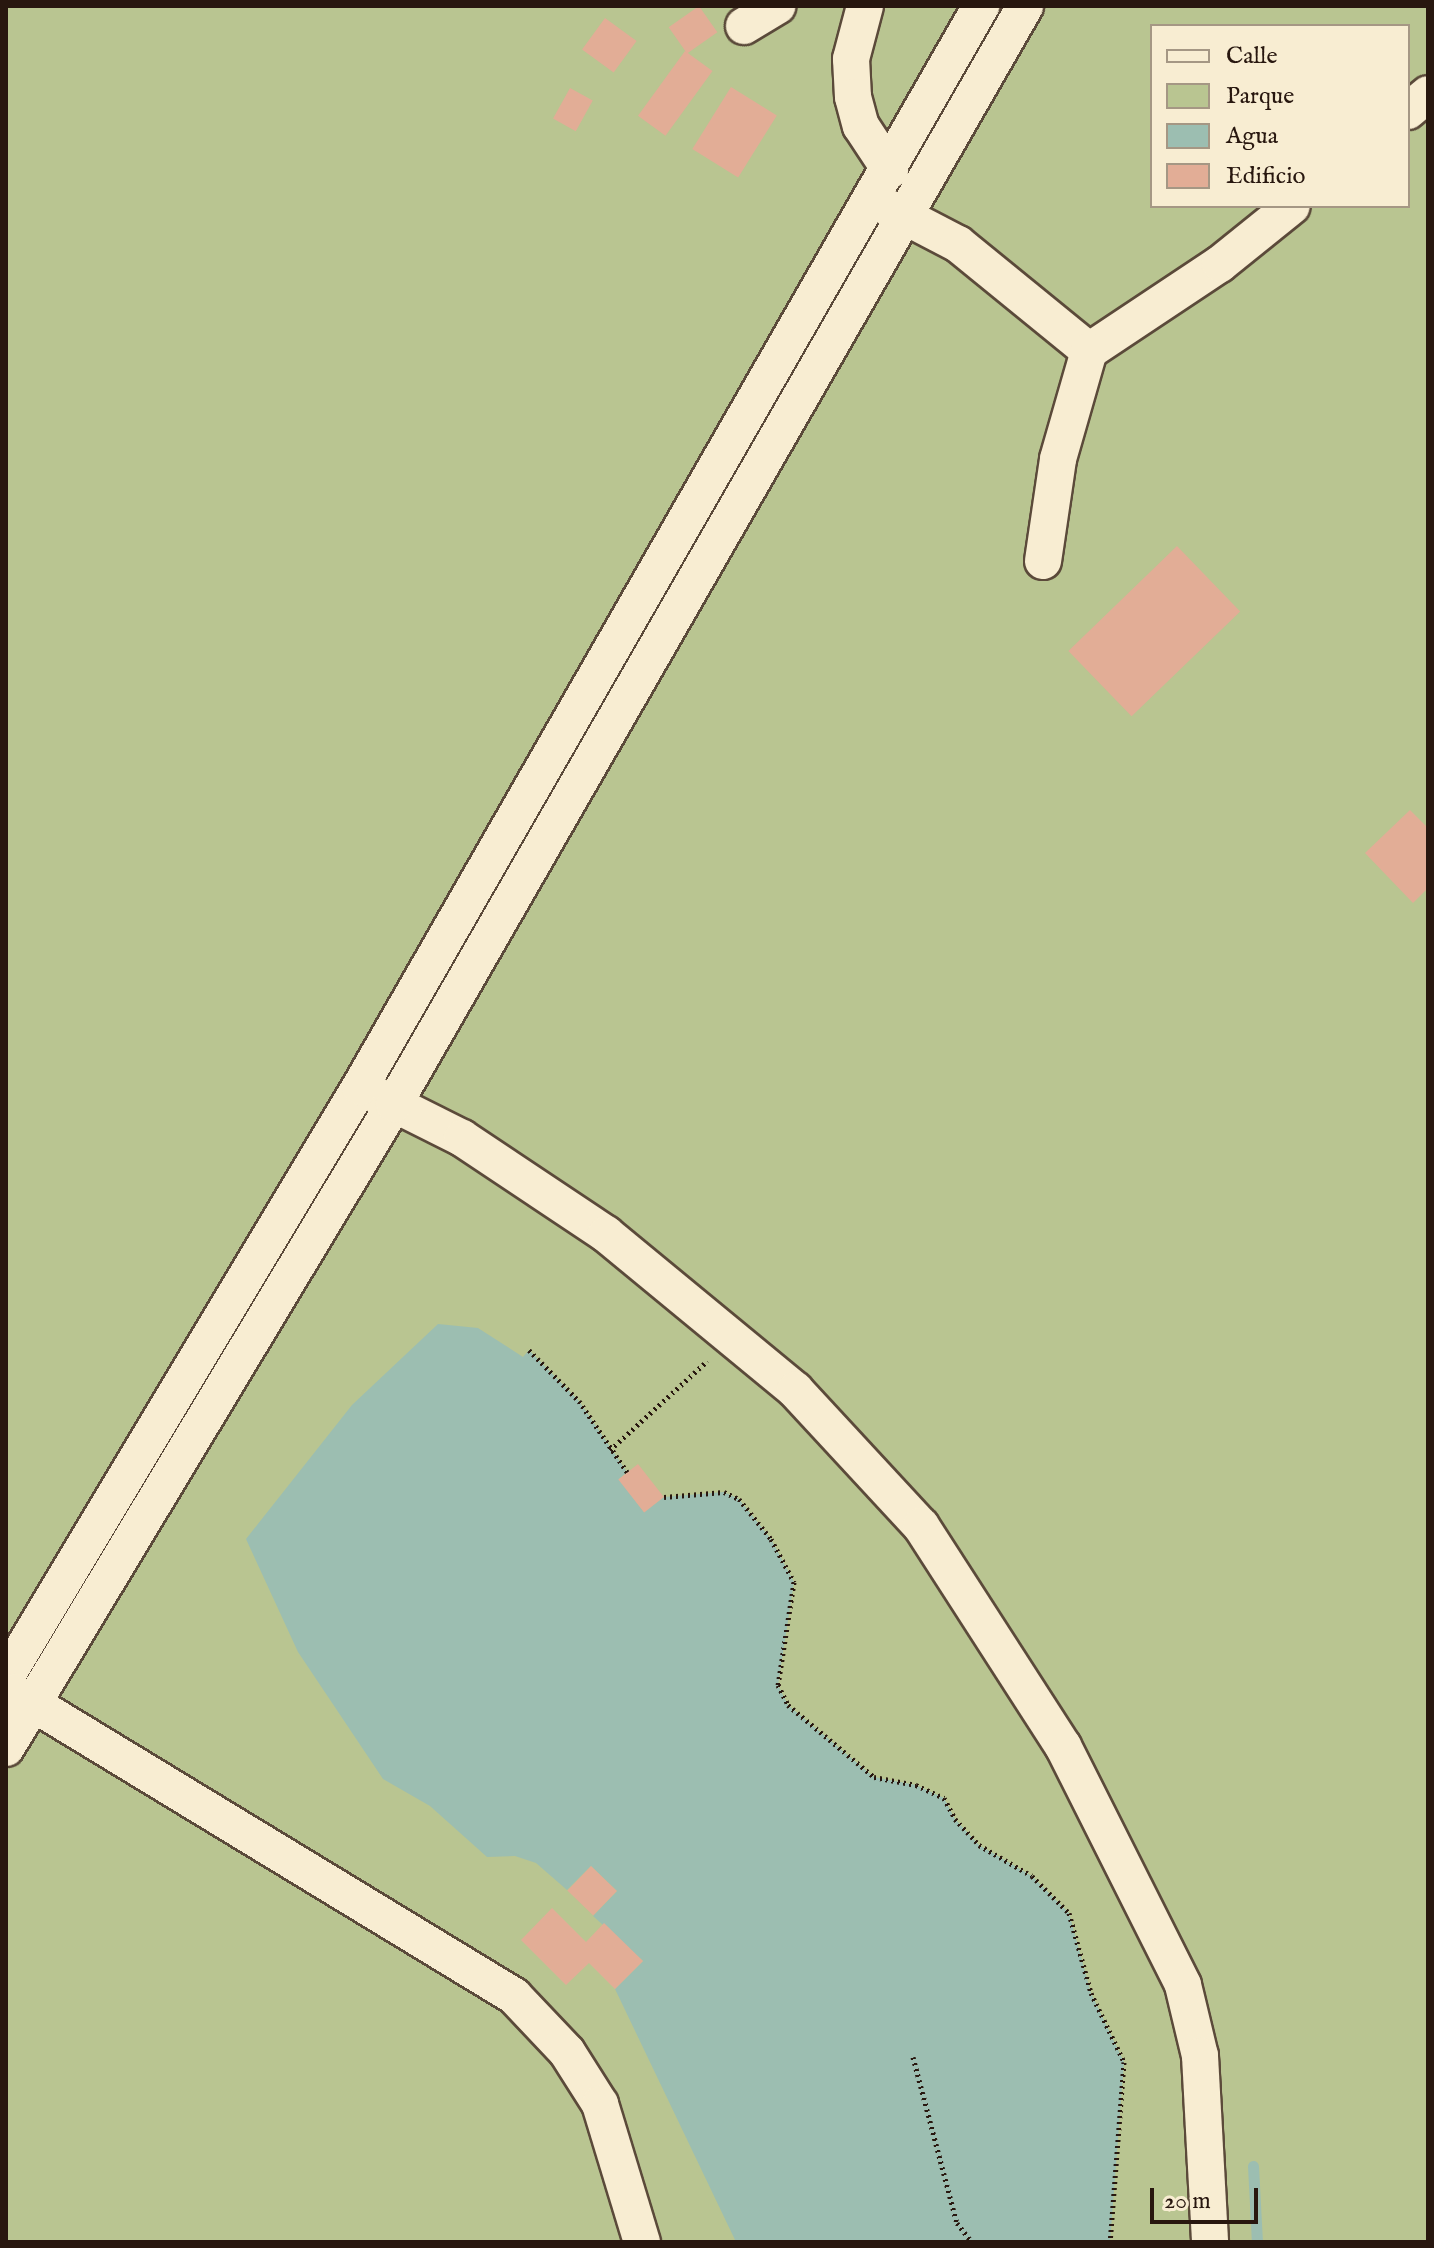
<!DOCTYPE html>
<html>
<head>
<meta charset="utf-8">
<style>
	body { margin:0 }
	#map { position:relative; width:1434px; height:2248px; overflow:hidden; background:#f4e4b9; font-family:"IM FELL English",serif }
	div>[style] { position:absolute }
	.green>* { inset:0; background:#b9c591 }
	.water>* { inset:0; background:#9cbeb1 }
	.stream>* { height:11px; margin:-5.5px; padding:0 5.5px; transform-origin:5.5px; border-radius:5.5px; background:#9cbeb1 }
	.building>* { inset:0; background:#e2ad96; transform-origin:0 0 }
	.path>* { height:5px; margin-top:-2.5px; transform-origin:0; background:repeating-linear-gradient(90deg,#28170f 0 2px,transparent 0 6px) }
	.roads { filter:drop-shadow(2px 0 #5b4a3a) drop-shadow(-2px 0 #5b4a3a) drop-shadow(0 2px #5b4a3a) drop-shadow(0 -2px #5b4a3a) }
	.street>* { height:36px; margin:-18px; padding:0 18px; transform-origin:18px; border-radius:18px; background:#f8edd2 }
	span { translate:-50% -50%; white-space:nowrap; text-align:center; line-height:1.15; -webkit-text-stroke:6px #f8edd2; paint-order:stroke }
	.frame { position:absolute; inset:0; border:8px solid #28170f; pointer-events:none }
	.legend { position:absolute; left:1150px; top:24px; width:260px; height:184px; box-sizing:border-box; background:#f8edd2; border:2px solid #a59784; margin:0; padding:10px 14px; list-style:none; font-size:24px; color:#28170f }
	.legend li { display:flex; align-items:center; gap:16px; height:40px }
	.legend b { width:40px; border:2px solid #a59784 }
	.scale { position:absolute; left:1150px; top:2188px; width:108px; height:36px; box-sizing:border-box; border:4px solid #28170f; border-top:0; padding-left:10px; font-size:24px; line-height:28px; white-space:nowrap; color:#28170f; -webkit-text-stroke:6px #f8edd2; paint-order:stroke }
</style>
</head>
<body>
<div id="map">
	<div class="green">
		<i style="clip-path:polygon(evenodd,6px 6px,1428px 6px,1428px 2242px,6px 2242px,6px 6px,1152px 26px,1408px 26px,1408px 206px,1152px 206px,1152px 26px)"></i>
	</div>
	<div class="water">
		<i style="clip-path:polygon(438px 1324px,478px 1328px,523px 1357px,529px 1350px,579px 1401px,627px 1472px,619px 1479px,644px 1512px,664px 1497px,724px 1492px,739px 1499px,771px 1539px,794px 1582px,778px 1685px,788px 1705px,874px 1777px,916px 1785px,944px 1798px,955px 1819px,979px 1845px,1032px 1876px,1069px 1913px,1091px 1993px,1124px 2062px,1110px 2242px,736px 2242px,615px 1989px,643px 1961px,593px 1916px,617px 1891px,591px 1866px,567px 1890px,536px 1863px,515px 1856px,487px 1857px,430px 1806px,383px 1779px,298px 1652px,246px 1539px,352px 1405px)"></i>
	</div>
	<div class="stream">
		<i style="left:1253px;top:2166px;width:76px;rotate:87deg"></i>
	</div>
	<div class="building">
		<i style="left:699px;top:6px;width:32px;height:37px;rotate:55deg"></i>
		<i style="left:605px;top:18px;width:39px;height:39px;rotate:36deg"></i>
		<i style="left:685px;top:51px;width:34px;height:80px;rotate:36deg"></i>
		<i style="left:731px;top:87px;width:54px;height:73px;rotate:32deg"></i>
		<i style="left:570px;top:88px;width:26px;height:35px;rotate:29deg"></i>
		<i style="left:1177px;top:546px;width:91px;height:151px;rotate:46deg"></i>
		<i style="clip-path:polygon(1410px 810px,1428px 828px,1428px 888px,1413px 903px,1365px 853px)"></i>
		<i style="left:638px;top:1464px;width:42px;height:25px;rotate:52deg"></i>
		<i style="left:591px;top:1866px;width:36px;height:34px;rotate:44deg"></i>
		<i style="clip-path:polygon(552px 1908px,586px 1942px,604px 1923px,643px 1961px,615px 1989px,589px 1963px,566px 1985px,521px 1940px)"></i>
	</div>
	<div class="path">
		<i style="left:529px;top:1350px;width:71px;rotate:45.6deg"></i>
		<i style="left:579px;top:1401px;width:86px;rotate:55.9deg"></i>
		<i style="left:610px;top:1450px;width:132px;rotate:-42.5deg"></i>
		<i style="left:664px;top:1497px;width:60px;rotate:-4.8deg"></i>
		<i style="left:724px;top:1492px;width:17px;rotate:25deg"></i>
		<i style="left:739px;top:1499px;width:51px;rotate:51.3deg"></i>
		<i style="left:771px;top:1539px;width:49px;rotate:61.9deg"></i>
		<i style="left:794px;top:1582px;width:104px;rotate:98.8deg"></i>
		<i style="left:778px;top:1685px;width:22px;rotate:63deg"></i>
		<i style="left:788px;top:1705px;width:112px;rotate:39.9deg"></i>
		<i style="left:874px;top:1777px;width:43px;rotate:10.8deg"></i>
		<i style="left:916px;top:1785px;width:31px;rotate:25deg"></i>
		<i style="left:944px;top:1798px;width:24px;rotate:62deg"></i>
		<i style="left:955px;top:1819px;width:35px;rotate:47deg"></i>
		<i style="left:979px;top:1845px;width:61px;rotate:30.3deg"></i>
		<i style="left:1032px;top:1876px;width:52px;rotate:45deg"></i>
		<i style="left:1069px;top:1913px;width:83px;rotate:74.6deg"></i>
		<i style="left:1091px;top:1993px;width:76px;rotate:64.4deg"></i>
		<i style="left:1124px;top:2062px;width:181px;rotate:94.4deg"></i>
		<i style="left:913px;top:2057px;width:172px;rotate:75.2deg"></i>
		<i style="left:957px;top:2223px;width:24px;rotate:52deg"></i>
	</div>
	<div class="roads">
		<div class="street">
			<i style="left:865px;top:6px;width:55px;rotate:104.8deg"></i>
			<i style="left:851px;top:59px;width:38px;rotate:87deg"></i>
			<i style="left:853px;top:97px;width:30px;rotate:75deg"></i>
			<i style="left:861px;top:126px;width:53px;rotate:56.6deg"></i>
			<i style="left:744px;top:26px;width:39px;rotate:-31deg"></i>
			<i style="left:1408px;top:111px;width:26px;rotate:-40deg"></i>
			<i style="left:885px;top:206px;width:82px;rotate:27.5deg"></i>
			<i style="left:958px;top:244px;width:169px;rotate:39.2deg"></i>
			<i style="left:1089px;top:351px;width:157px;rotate:-33.6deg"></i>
			<i style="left:1220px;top:264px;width:92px;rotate:-38.9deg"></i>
			<i style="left:1043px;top:561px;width:103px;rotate:-81.6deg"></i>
			<i style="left:1058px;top:459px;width:112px;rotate:-74deg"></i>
			<i style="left:374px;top:1094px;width:98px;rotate:26.6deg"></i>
			<i style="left:462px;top:1138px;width:173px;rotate:33.7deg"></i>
			<i style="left:606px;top:1234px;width:245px;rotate:39.5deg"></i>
			<i style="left:795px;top:1390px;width:185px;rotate:47.2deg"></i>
			<i style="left:921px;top:1526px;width:262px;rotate:57.2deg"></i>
			<i style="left:1063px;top:1746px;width:267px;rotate:63.3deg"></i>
			<i style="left:1183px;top:1985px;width:73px;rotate:76.5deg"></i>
			<i style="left:1200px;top:2056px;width:186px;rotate:86.9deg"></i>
			<i style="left:6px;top:1677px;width:688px;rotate:-59.04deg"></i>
			<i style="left:360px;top:1087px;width:1247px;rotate:-60.12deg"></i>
			<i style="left:14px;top:1692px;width:585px;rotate:31.3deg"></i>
			<i style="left:514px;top:1996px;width:77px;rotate:46.6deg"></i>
			<i style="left:567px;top:2052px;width:62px;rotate:57.6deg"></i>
			<i style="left:600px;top:2104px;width:144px;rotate:73.1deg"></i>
			<i style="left:6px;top:1748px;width:752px;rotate:-58.93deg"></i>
			<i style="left:394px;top:1104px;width:1266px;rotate:-60.11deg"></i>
		</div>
	</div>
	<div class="frame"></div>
	<ul class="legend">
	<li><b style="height:10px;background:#f8edd2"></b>Calle</li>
	<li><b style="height:22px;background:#b9c591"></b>Parque</li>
	<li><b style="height:22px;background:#9cbeb1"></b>Agua</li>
	<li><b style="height:22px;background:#e2ad96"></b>Edificio</li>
	</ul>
	<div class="scale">20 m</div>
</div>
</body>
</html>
